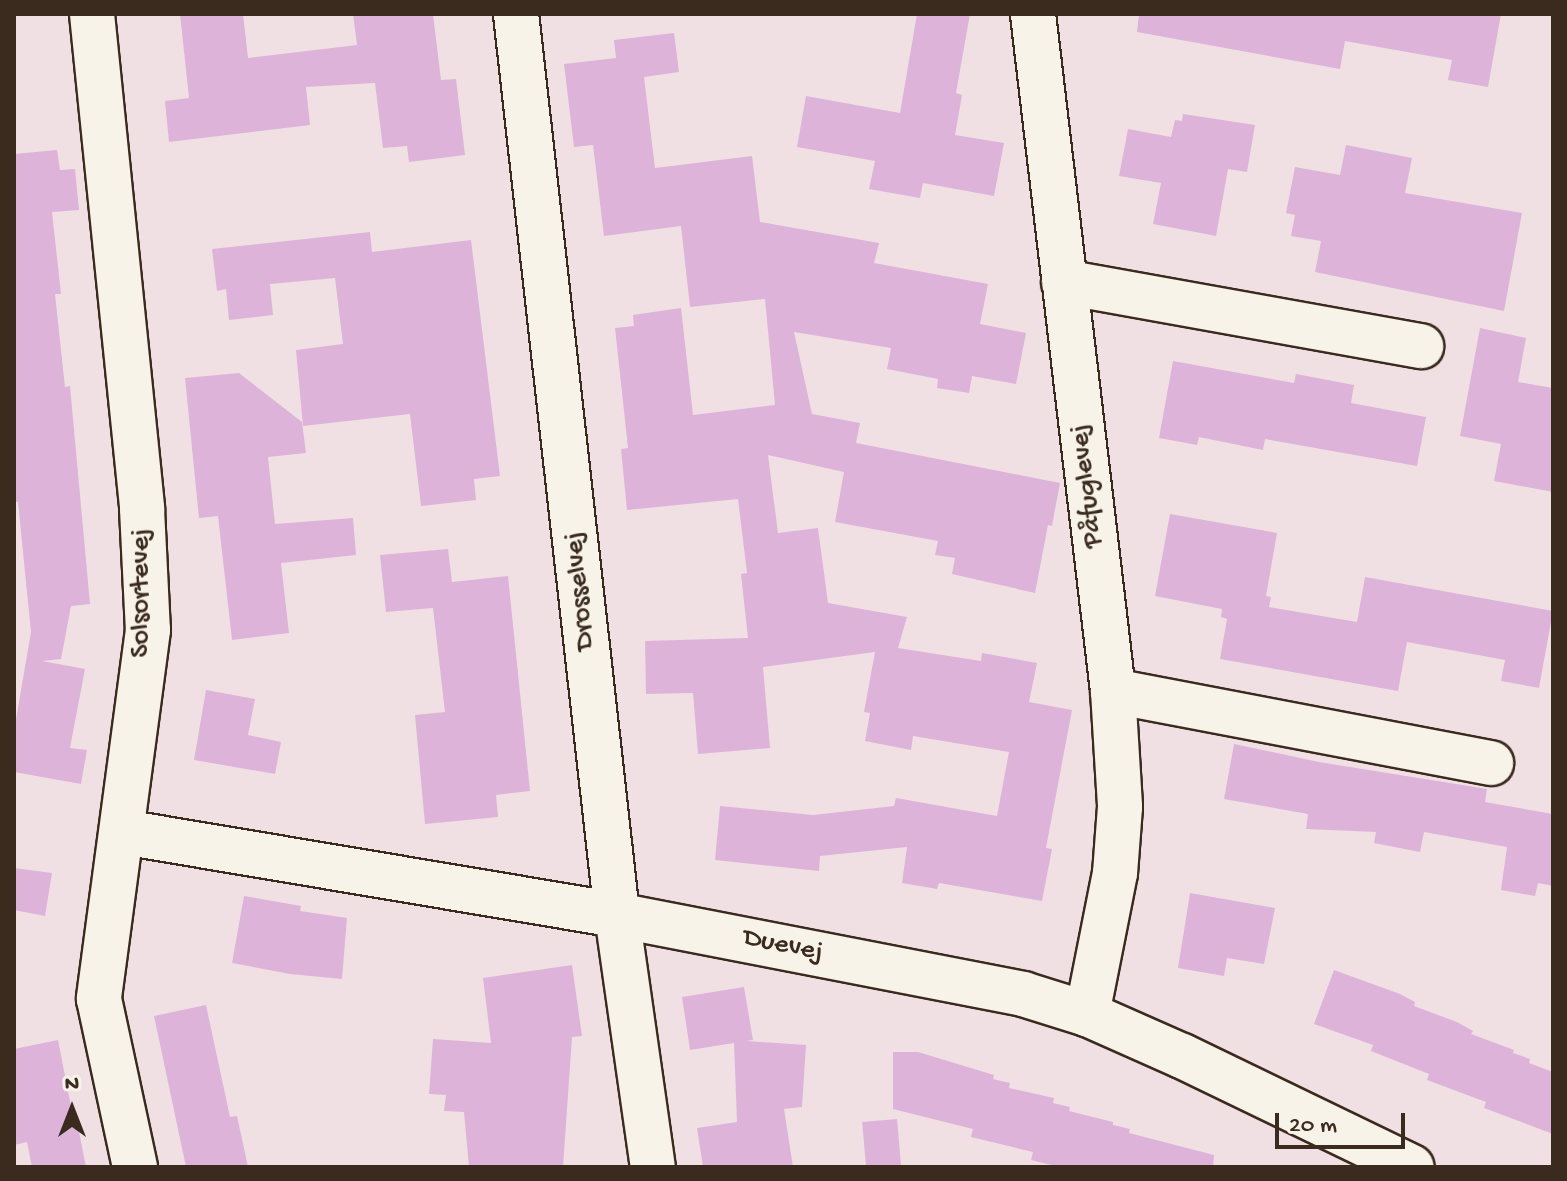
<!DOCTYPE html>
<html>
<head>
<meta charset="utf-8">
<style>
	body { margin:0 }
	#map { position:relative; width:1567px; height:1181px; overflow:hidden; background:#f0e0e4; font-family:"Gochi Hand",sans-serif }
	div>[style] { position:absolute }
	.building>* { inset:0; background:#deb3d9; transform-origin:0 0 }
	.roads { filter:drop-shadow(2px 0 #3b2a1e) drop-shadow(-2px 0 #3b2a1e) drop-shadow(0 2px #3b2a1e) drop-shadow(0 -2px #3b2a1e) }
	.minor>* { height:44px; margin:-22px; padding:0 22px; transform-origin:22px; border-radius:22px; background:#f7f3e8 }
	span { translate:-50% -50%; white-space:nowrap; text-align:center; line-height:1.15; -webkit-text-stroke:8px #f7f3e8; paint-order:stroke }
	.street-label { font-size:28px; color:#3b2a1e }
	.frame { position:absolute; inset:0; border:16px solid #3b2a1e; pointer-events:none }
	.north { position:absolute; left:32px; top:1069px; width:80px; height:80px; -webkit-text-stroke:6px #f7f3e8; paint-order:stroke; rotate:0deg; font-size:22px; font-weight:700; line-height:32px; text-align:center; color:#3b2a1e }
	.north::after { content:''; display:block; margin:auto; width:28px; height:36px; background:#3b2a1e; clip-path:polygon(50% 0,100% 100%,50% 72%,0 100%) }
	.scale { position:absolute; left:1275px; top:1113px; width:130px; height:36px; box-sizing:border-box; border:4px solid #3b2a1e; border-top:0; padding-left:10px; font-size:24px; line-height:28px; white-space:nowrap; color:#3b2a1e; -webkit-text-stroke:6px #f7f3e8; paint-order:stroke }
</style>
</head>
<body>
<div id="map">
	<div class="building">
		<i style="clip-path:polygon(180px 14px,243px 14px,248px 58px,357px 45px,353px 14px,433px 14px,441px 80px,456px 79px,465px 155px,409px 162px,407px 146px,383px 148px,375px 83px,306px 87px,310px 125px,169px 142px,165px 101px,189px 98px)"></i>
		<i style="clip-path:polygon(917px 14px,970px 14px,956px 93px,962px 95px,955px 135px,1004px 143px,994px 196px,923px 183px,920px 198px,869px 189px,875px 161px,797px 147px,806px 96px,900px 113px)"></i>
		<i style="clip-path:polygon(1139px 14px,1501px 14px,1488px 87px,1448px 80px,1452px 60px,1345px 41px,1340px 69px,1137px 32px)"></i>
		<i style="clip-path:polygon(674px 33px,679px 72px,644px 77px,655px 168px,752px 156px,760px 222px,879px 243px,874px 263px,988px 284px,980px 324px,1026px 333px,1016px 384px,972px 376px,969px 393px,937px 388px,938px 379px,887px 369px,891px 348px,794px 332px,812px 414px,860px 423px,856px 443px,1060px 483px,1052px 526px,1048px 525px,1035px 593px,952px 574px,955px 558px,935px 555px,938px 541px,835px 522px,844px 472px,768px 455px,778px 533px,818px 528px,828px 603px,907px 617px,898px 648px,981px 661px,982px 653px,1037px 663px,1029px 702px,1072px 710px,1046px 848px,1052px 849px,1042px 901px,939px 883px,937px 889px,902px 883px,907px 847px,820px 856px,819px 871px,715px 860px,720px 806px,813px 815px,894px 806px,896px 798px,997px 816px,1009px 752px,913px 736px,911px 750px,865px 741px,870px 713px,864px 712px,875px 652px,763px 667px,770px 748px,698px 754px,693px 693px,646px 694px,645px 641px,748px 638px,741px 574px,747px 573px,738px 499px,627px 510px,621px 449px,628px 448px,615px 328px,634px 326px,633px 315px,681px 308px,693px 415px,775px 405px,765px 299px,690px 307px,681px 226px,604px 236px,593px 145px,574px 147px,564px 64px,616px 58px,614px 40px)"></i>
		<i style="clip-path:polygon(1183px 114px,1255px 125px,1247px 172px,1228px 169px,1216px 236px,1153px 224px,1161px 183px,1119px 176px,1128px 129px,1171px 137px,1175px 120px,1182px 121px)"></i>
		<i style="clip-path:polygon(1346px 145px,1412px 158px,1405px 193px,1522px 213px,1504px 311px,1315px 272px,1321px 241px,1291px 236px,1295px 215px,1286px 213px,1295px 167px,1340px 175px)"></i>
		<i style="clip-path:polygon(57px 150px,60px 170px,75px 169px,79px 210px,52px 212px,61px 294px,55px 294px,65px 387px,70px 386px,90px 604px,71px 606px,61px 659px,42px 661px,85px 669px,70px 748px,87px 750px,81px 784px,14px 772px,14px 731px,31px 632px,18px 502px,14px 502px,14px 154px)"></i>
		<i style="clip-path:polygon(370px 232px,372px 252px,471px 240px,500px 476px,474px 479px,476px 500px,421px 506px,410px 414px,303px 426px,296px 350px,343px 344px,335px 278px,270px 284px,273px 315px,229px 320px,226px 289px,217px 291px,212px 249px)"></i>
		<i style="clip-path:polygon(1480px 328px,1526px 338px,1518px 382px,1553px 388px,1553px 492px,1494px 481px,1501px 444px,1460px 436px)"></i>
		<i style="clip-path:polygon(1173px 361px,1294px 383px,1296px 374px,1354px 385px,1351px 403px,1426px 417px,1417px 466px,1265px 439px,1263px 450px,1199px 437px,1197px 445px,1159px 438px)"></i>
		<i style="clip-path:polygon(239px 373px,302px 422px,306px 453px,268px 457px,275px 524px,353px 518px,356px 555px,281px 563px,289px 633px,232px 640px,218px 516px,199px 518px,185px 378px)"></i>
		<i style="clip-path:polygon(1170px 514px,1277px 533px,1266px 596px,1271px 597px,1269px 607px,1357px 622px,1365px 577px,1553px 611px,1539px 688px,1501px 681px,1505px 660px,1407px 642px,1398px 691px,1220px 659px,1227px 619px,1221px 617px,1222px 609px,1155px 596px)"></i>
		<i style="clip-path:polygon(448px 549px,452px 582px,508px 576px,530px 791px,496px 795px,498px 817px,425px 824px,415px 715px,445px 712px,433px 608px,386px 612px,380px 555px)"></i>
		<i style="clip-path:polygon(206px 690px,255px 699px,248px 735px,281px 742px,275px 774px,194px 760px)"></i>
		<i style="clip-path:polygon(1234px 744px,1319px 762px,1487px 789px,1485px 802px,1553px 814px,1553px 886px,1538px 883px,1535px 896px,1501px 890px,1507px 847px,1424px 832px,1420px 852px,1374px 843px,1376px 832px,1306px 829px,1308px 814px,1224px 799px)"></i>
		<i style="clip-path:polygon(14px 868px,52px 873px,45px 916px,14px 910px)"></i>
		<i style="clip-path:polygon(1190px 893px,1275px 908px,1264px 964px,1227px 958px,1224px 976px,1178px 968px)"></i>
		<i style="clip-path:polygon(244px 896px,301px 906px,300px 911px,347px 918px,342px 979px,290px 974px,232px 963px)"></i>
		<i style="clip-path:polygon(572px 965px,582px 1036px,572px 1037px,563px 1167px,469px 1167px,464px 1112px,444px 1111px,446px 1095px,429px 1094px,433px 1039px,491px 1043px,483px 978px)"></i>
		<i style="clip-path:polygon(1334px 970px,1400px 994px,1415px 1002px,1414px 1006px,1457px 1022px,1473px 1031px,1471px 1034px,1514px 1050px,1513px 1053px,1530px 1059px,1529px 1063px,1553px 1072px,1553px 1134px,1484px 1108px,1486px 1102px,1427px 1080px,1429px 1074px,1371px 1051px,1373px 1045px,1314px 1024px)"></i>
		<i style="clip-path:polygon(744px 987px,753px 1040px,746px 1041px,806px 1045px,802px 1107px,784px 1109px,793px 1167px,703px 1167px,697px 1128px,737px 1122px,734px 1043px,690px 1050px,682px 997px)"></i>
		<i style="clip-path:polygon(206px 1005px,230px 1117px,237px 1116px,248px 1167px,186px 1167px,154px 1016px)"></i>
		<i style="clip-path:polygon(58px 1040px,75px 1127px,78px 1127px,86px 1167px,32px 1167px,27px 1142px,14px 1145px,14px 1049px)"></i>
		<i style="clip-path:polygon(893px 1052px,918px 1052px,994px 1075px,993px 1079px,1010px 1083px,1009px 1088px,1054px 1098px,1053px 1103px,1070px 1107px,1069px 1111px,1113px 1122px,1113px 1125px,1130px 1129px,1129px 1133px,1214px 1155px,1213px 1167px,1059px 1167px,1031px 1160px,1033px 1152px,971px 1137px,973px 1129px,893px 1109px)"></i>
		<i style="left:897px;top:1119px;width:48px;height:35px;rotate:85deg"></i>
	</div>
	<div class="roads">
		<div class="minor">
			<i style="left:92px;top:14px;width:498px;rotate:84.2deg"></i>
			<i style="left:142px;top:509px;width:121px;rotate:87.2deg"></i>
			<i style="left:148px;top:630px;width:372px;rotate:97.6deg"></i>
			<i style="left:99px;top:999px;width:172px;rotate:77.9deg"></i>
			<i style="left:516px;top:14px;width:907px;rotate:83.6deg"></i>
			<i style="left:617px;top:915px;width:255px;rotate:81.9deg"></i>
			<i style="left:1033px;top:14px;width:682px;rotate:83.26deg"></i>
			<i style="left:1113px;top:691px;width:116px;rotate:86.5deg"></i>
			<i style="left:1120px;top:807px;width:66px;rotate:94.3deg"></i>
			<i style="left:1115px;top:873px;width:144px;rotate:101.2deg"></i>
			<i style="left:1064px;top:282px;width:363px;rotate:10.2deg"></i>
			<i style="left:1113px;top:691px;width:385px;rotate:10.8deg"></i>
			<i style="left:123px;top:832px;width:501px;rotate:9.54deg"></i>
			<i style="left:617px;top:915px;width:414px;rotate:11deg"></i>
			<i style="left:1023px;top:994px;width:67px;rotate:17.4deg"></i>
			<i style="left:1087px;top:1014px;width:104px;rotate:23.9deg"></i>
			<i style="left:1182px;top:1056px;width:255px;rotate:25.8deg"></i>
		</div>
	</div>
	<div class="street-label">
		<span style="left:1088px;top:486px;rotate:-97deg">Påfuglevej</span>
		<span style="left:581px;top:591px;rotate:-96deg">Drosselvej</span>
		<span style="left:142px;top:593px;rotate:-90deg">Solsortevej</span>
		<span style="left:783px;top:946px;rotate:11deg">Duevej</span>
	</div>
	<div class="frame"></div>
	<div class="north">N</div>
	<div class="scale">20 m</div>
</div>
</body>
</html>
